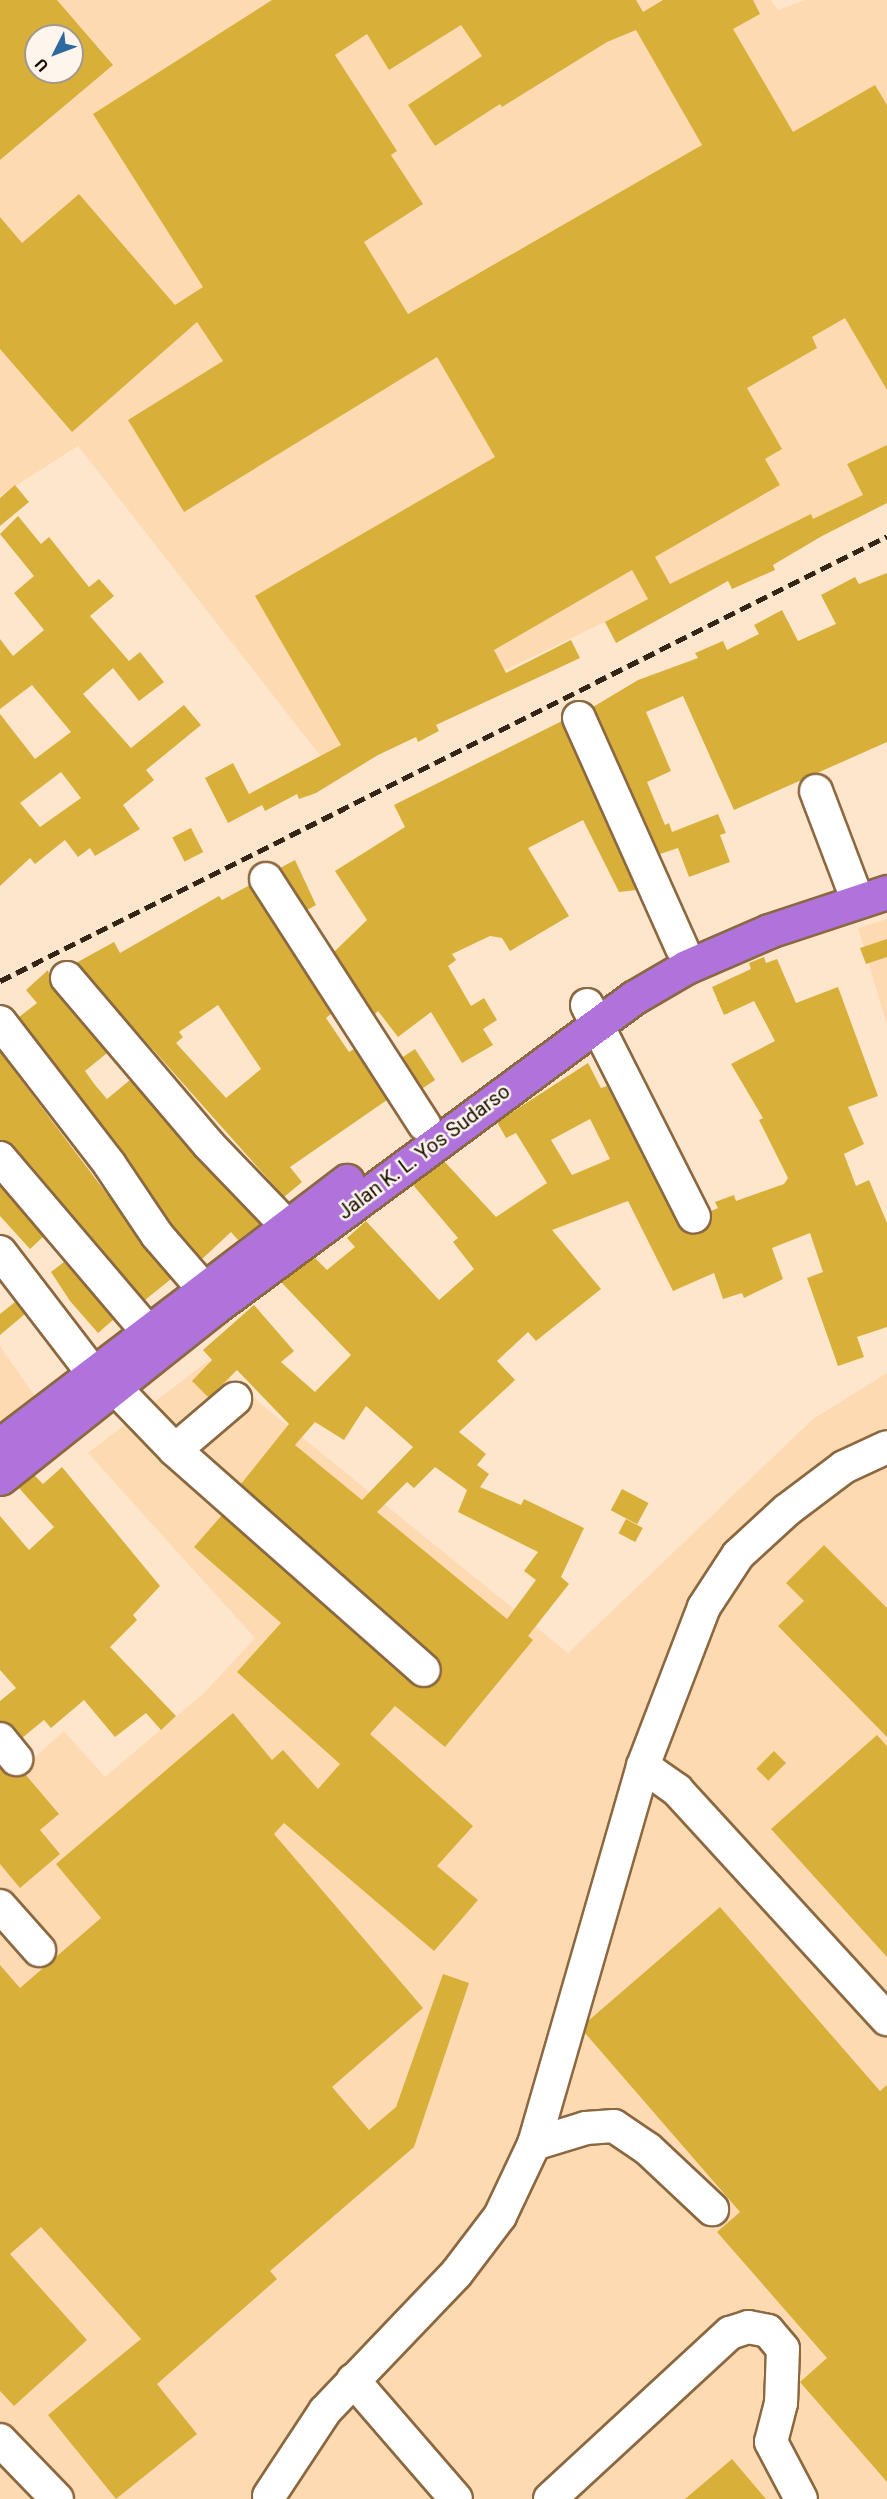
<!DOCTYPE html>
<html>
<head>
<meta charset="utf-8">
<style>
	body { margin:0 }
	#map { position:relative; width:887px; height:2499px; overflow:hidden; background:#fee6cc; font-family:Roboto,sans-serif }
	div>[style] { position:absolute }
	.built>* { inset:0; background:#fedab3 }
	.building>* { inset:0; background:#d8b039; transform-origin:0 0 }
	.roads { filter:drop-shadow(2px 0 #8b6840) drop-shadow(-2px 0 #8b6840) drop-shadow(0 2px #8b6840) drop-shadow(0 -2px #8b6840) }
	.minor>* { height:32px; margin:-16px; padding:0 16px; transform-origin:16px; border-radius:16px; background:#fff }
	.highway>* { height:33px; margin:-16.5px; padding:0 16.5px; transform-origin:16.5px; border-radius:16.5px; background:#b073dc }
	.rail>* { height:4.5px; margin-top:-2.25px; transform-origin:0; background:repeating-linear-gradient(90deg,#332518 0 12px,transparent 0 18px) }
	span { translate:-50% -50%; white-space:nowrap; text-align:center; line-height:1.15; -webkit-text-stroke:5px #fef6ed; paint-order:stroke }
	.street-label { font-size:20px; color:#180b00 }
	.north { position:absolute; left:24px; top:24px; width:60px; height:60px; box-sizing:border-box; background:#fef6ed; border:2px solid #a2988e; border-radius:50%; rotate:228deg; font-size:16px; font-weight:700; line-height:24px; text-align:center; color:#180b00 }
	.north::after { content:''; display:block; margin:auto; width:21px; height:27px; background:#2d689f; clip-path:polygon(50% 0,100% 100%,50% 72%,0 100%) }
</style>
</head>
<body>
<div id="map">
	<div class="built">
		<i style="clip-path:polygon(evenodd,0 0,771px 0,778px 10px,805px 0,887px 0,887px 486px,322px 758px,78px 446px,0 496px,0 0,36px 36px,72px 36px,72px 72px,36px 72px,36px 36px)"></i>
		<i style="clip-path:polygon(887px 919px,887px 1025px,858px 928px)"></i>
		<i style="clip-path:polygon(0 1346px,39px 1402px,0 1432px)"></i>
		<i style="clip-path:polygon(208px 1361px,568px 1653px,813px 1419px,887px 1373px,887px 2499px,0 2499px,0 1783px,3px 1786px,64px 1731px,105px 1777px,205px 1692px,255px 1638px,88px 1453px)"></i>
	</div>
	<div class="building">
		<i style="clip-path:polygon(evenodd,0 0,57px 0,113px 65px,0 160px,0 0,36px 36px,72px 36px,72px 72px,36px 72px,36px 36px)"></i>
		<i style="clip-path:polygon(evenodd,272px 0,636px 0,643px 12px,663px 0,753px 0,760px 14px,733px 29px,793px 132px,875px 85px,887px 105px,887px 390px,845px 318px,812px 337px,817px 348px,747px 388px,782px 449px,765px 459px,780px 485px,655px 557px,670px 584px,811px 514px,813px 519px,863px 495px,847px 464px,887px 445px,887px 503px,822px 536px,773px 565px,775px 570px,732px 589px,728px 581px,616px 643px,605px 622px,648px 599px,632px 570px,494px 650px,506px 673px,571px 640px,580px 658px,436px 725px,439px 731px,418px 742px,416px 737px,378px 755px,316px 793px,299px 799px,297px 794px,265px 811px,262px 805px,228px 823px,205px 778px,233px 763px,249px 794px,341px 745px,255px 596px,495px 457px,437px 357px,184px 512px,128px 420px,223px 361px,197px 322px,72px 432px,0 349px,0 217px,22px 243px,79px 194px,175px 305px,203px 287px,93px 114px,272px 0,461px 25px,482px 56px,408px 105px,435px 146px,500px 104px,502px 107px,607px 42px,636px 30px,702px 145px,408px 314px,364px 242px,423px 204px,391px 155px,397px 151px,335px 55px,367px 34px,389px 70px,461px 25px)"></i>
		<i style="clip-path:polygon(15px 485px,29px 502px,0 526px,0 498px)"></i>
		<i style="clip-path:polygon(evenodd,18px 516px,41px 544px,49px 537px,89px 587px,99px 579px,114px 596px,90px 616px,129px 661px,140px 652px,164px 682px,139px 701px,113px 668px,83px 694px,106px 720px,131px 748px,184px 705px,201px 725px,146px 770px,154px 780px,123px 805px,140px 829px,95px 856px,90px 848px,78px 857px,65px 840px,35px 864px,30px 858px,0 886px,0 714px,35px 759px,71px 732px,32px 685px,0 709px,0 639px,13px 656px,44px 630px,14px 593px,34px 576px,0 534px,18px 516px,61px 772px,81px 798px,40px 827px,20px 803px,61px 772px)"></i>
		<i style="clip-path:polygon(887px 573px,887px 742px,734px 810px,683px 696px,646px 712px,671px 771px,647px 782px,665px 825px,669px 823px,672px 832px,718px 814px,726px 833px,720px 835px,730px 862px,689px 877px,678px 848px,660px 854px,593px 707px,638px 680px,698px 658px,695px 653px,723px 641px,727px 650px,759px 634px,754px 625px,782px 610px,798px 641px,836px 624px,821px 595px,855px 577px,859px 584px)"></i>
		<i style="clip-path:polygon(562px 721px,636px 890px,619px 892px,583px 820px,528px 848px,569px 916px,510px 951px,502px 938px,490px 936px,452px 954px,456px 960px,448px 966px,471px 1006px,484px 998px,497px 1020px,483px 1029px,493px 1045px,462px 1063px,431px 1012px,398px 1037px,378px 1011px,375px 1014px,334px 952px,367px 920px,335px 871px,405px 827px,394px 805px)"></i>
		<i style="left:191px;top:828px;width:27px;height:21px;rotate:63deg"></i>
		<i style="clip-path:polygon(295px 860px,316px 905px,307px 910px,280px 868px)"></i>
		<i style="clip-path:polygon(evenodd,250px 885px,331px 1014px,326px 1018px,349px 1052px,354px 1049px,387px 1100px,290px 1167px,302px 1182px,284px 1197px,76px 963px,114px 942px,120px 953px,219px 896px,222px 900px,250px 885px,218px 1005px,261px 1069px,226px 1098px,176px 1043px,183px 1037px,179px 1032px,218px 1005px)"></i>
		<i style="clip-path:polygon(887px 939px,887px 957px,866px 964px,860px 948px)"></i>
		<i style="clip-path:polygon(evenodd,764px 957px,766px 963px,777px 959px,796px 1003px,838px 987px,878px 1096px,848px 1107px,864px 1144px,844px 1154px,856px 1186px,869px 1180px,887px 1223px,887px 1327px,857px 1337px,864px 1357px,838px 1366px,807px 1278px,823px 1272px,810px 1233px,772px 1248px,783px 1279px,744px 1298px,742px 1293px,723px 1299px,714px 1273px,673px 1291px,628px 1201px,552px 1230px,601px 1289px,536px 1341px,528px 1332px,497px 1361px,515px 1380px,459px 1432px,486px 1454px,477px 1465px,489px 1474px,480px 1487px,521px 1505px,524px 1499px,584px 1528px,561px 1577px,569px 1584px,528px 1636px,533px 1640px,445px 1747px,395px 1706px,370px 1734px,473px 1826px,437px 1866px,478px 1900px,434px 1951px,284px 1823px,274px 1834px,423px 2008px,332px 2087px,369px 2130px,396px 2107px,443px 1974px,469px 1983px,414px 2147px,270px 2271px,277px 2279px,157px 2384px,197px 2434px,116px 2499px,48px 2415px,141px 2339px,41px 2227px,10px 2254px,87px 2340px,14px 2406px,0 2391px,0 1965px,20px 1988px,101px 1918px,56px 1864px,233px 1713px,272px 1760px,283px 1750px,318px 1789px,340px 1764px,237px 1672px,281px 1623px,194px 1547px,222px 1515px,412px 1683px,430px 1687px,442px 1673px,436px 1657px,241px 1484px,289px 1424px,237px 1370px,209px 1398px,192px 1381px,212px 1360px,203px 1350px,254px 1305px,294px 1351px,281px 1362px,315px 1392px,351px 1355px,281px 1282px,314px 1257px,327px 1270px,355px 1247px,347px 1238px,366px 1221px,439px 1300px,474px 1269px,453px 1242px,458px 1238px,413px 1185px,444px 1161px,496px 1217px,547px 1183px,516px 1133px,506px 1138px,497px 1122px,588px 1063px,601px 1088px,607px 1086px,685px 1232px,702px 1233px,709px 1227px,711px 1211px,718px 1208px,715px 1202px,734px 1195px,736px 1201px,784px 1184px,788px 1178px,759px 1120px,763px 1118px,731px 1064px,775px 1041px,754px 1001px,724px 1015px,712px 987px,751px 969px,749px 963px,764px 957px,590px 1119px,610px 1159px,572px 1175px,551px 1140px,590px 1119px,764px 957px,366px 1406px,413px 1447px,362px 1500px,295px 1445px,315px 1422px,344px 1440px,366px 1406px,764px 957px,435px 1467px,467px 1490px,458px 1512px,538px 1552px,524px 1571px,536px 1580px,507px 1619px,377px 1512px,407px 1482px,414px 1488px,435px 1467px)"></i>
		<i style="clip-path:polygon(48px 970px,53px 990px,107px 1053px,85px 1071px,95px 1085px,107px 1099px,130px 1080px,260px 1224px,238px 1240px,231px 1232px,202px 1259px,171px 1224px,124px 1154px,19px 1017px,37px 1003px,26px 990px)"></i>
		<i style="left:415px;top:1049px;width:37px;height:15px;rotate:57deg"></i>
		<i style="clip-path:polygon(0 1052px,171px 1279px,145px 1300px,14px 1146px,0 1140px)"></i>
		<i style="clip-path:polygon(0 1186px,62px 1259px,43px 1237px,30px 1249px,0 1216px)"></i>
		<i style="clip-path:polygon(64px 1262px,119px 1325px,118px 1326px,113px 1320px,98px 1333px,70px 1301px,51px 1272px)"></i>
		<i style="clip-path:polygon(15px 1302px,25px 1314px,0 1335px,0 1314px)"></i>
		<i style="clip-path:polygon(62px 1467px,160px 1586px,133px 1615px,137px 1620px,110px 1647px,176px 1716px,161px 1730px,146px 1713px,115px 1737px,84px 1700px,51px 1728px,44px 1720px,22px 1738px,0 1721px,0 1701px,16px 1688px,0 1670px,0 1516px,29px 1550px,54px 1527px,19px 1488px,34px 1475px,43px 1484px)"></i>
		<i style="left:622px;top:1489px;width:30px;height:24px;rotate:28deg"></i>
		<i style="left:626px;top:1519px;width:19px;height:16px;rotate:28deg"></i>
		<i style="clip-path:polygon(824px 1545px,887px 1608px,887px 1737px,778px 1626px,804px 1601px,786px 1583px)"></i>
		<i style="clip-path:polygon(877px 1735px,887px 1746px,887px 1957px,771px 1829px)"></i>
		<i style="left:774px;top:1751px;width:17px;height:25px;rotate:45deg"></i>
		<i style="clip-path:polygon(0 1768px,10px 1776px,25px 1774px,59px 1814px,40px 1830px,60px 1854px,20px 1888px,0 1864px)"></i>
		<i style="clip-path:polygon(720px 1907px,880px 2091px,887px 2085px,887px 2482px,800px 2382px,827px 2358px,717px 2232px,740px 2212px,585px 2033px,588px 2021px)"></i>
		<i style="clip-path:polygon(732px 2459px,766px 2499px,685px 2499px)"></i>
	</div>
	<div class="roads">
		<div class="minor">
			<i style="left:579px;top:718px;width:252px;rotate:65.9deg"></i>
			<i style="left:816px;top:791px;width:102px;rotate:69.2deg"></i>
			<i style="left:266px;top:879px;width:292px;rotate:57.2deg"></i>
			<i style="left:67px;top:978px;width:219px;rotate:49.6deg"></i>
			<i style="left:209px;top:1145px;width:111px;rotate:46.1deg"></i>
			<i style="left:587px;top:1005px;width:237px;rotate:63.2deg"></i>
			<i style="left:0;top:1022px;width:180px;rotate:52.4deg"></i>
			<i style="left:110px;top:1165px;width:84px;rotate:56.1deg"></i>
			<i style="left:157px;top:1235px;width:69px;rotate:49.1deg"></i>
			<i style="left:0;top:1158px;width:227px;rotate:49.6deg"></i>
			<i style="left:0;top:1252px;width:153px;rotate:52.5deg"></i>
			<i style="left:116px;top:1389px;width:85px;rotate:46deg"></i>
			<i style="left:175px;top:1450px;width:79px;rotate:-40.4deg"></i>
			<i style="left:175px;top:1450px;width:332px;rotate:41.5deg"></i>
			<i style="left:0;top:1739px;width:26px;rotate:51deg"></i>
			<i style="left:643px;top:1766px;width:42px;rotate:35.2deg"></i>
			<i style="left:677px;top:1790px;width:311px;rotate:47.5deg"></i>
			<i style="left:0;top:1906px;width:59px;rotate:48.4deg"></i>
			<i style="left:534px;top:2144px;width:54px;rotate:-17.1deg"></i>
			<i style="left:586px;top:2128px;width:28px;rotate:-4deg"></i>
			<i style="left:614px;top:2126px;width:41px;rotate:34.1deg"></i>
			<i style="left:648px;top:2149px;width:88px;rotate:43.2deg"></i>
			<i style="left:353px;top:2380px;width:157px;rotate:49.1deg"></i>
			<i style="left:0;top:2440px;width:82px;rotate:46deg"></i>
			<i style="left:269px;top:2496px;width:102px;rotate:-56.6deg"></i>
			<i style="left:325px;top:2411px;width:190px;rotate:-46.3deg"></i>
			<i style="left:456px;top:2274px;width:73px;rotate:-52.8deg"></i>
			<i style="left:500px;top:2216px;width:80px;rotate:-64.7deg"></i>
			<i style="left:534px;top:2144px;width:393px;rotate:-73.9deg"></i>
			<i style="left:643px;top:1766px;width:170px;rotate:-69deg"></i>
			<i style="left:704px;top:1607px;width:62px;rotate:-56.8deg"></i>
			<i style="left:738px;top:1555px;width:67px;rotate:-42.6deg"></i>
			<i style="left:787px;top:1510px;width:71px;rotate:-37deg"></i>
			<i style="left:844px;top:1467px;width:47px;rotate:-24.9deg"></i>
			<i style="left:550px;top:2499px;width:245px;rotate:-42.7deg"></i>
			<i style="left:730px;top:2333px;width:19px;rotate:-18deg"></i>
			<i style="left:748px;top:2327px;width:20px;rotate:11deg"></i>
			<i style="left:768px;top:2331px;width:23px;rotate:50deg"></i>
			<i style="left:783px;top:2349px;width:54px;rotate:92.1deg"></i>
			<i style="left:781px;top:2403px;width:40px;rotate:104.4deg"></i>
			<i style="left:771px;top:2442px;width:64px;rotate:62.2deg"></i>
		</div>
		<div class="highway">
			<i style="left:0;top:1445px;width:436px;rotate:-37.3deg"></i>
			<i style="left:0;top:1478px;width:275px;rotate:-38.5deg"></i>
			<i style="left:215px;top:1307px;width:520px;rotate:-36.47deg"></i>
			<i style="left:633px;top:998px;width:61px;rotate:-30.3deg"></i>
			<i style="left:686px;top:967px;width:90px;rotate:-23.4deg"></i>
			<i style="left:769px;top:931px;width:124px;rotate:-18.3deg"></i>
		</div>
	</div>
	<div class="rail">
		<i style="left:0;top:981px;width:992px;rotate:-26.64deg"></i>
	</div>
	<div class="street-label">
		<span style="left:424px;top:1152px;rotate:-37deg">Jalan K. L. Yos Sudarso</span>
	</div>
	<div class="north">U</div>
</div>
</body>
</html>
